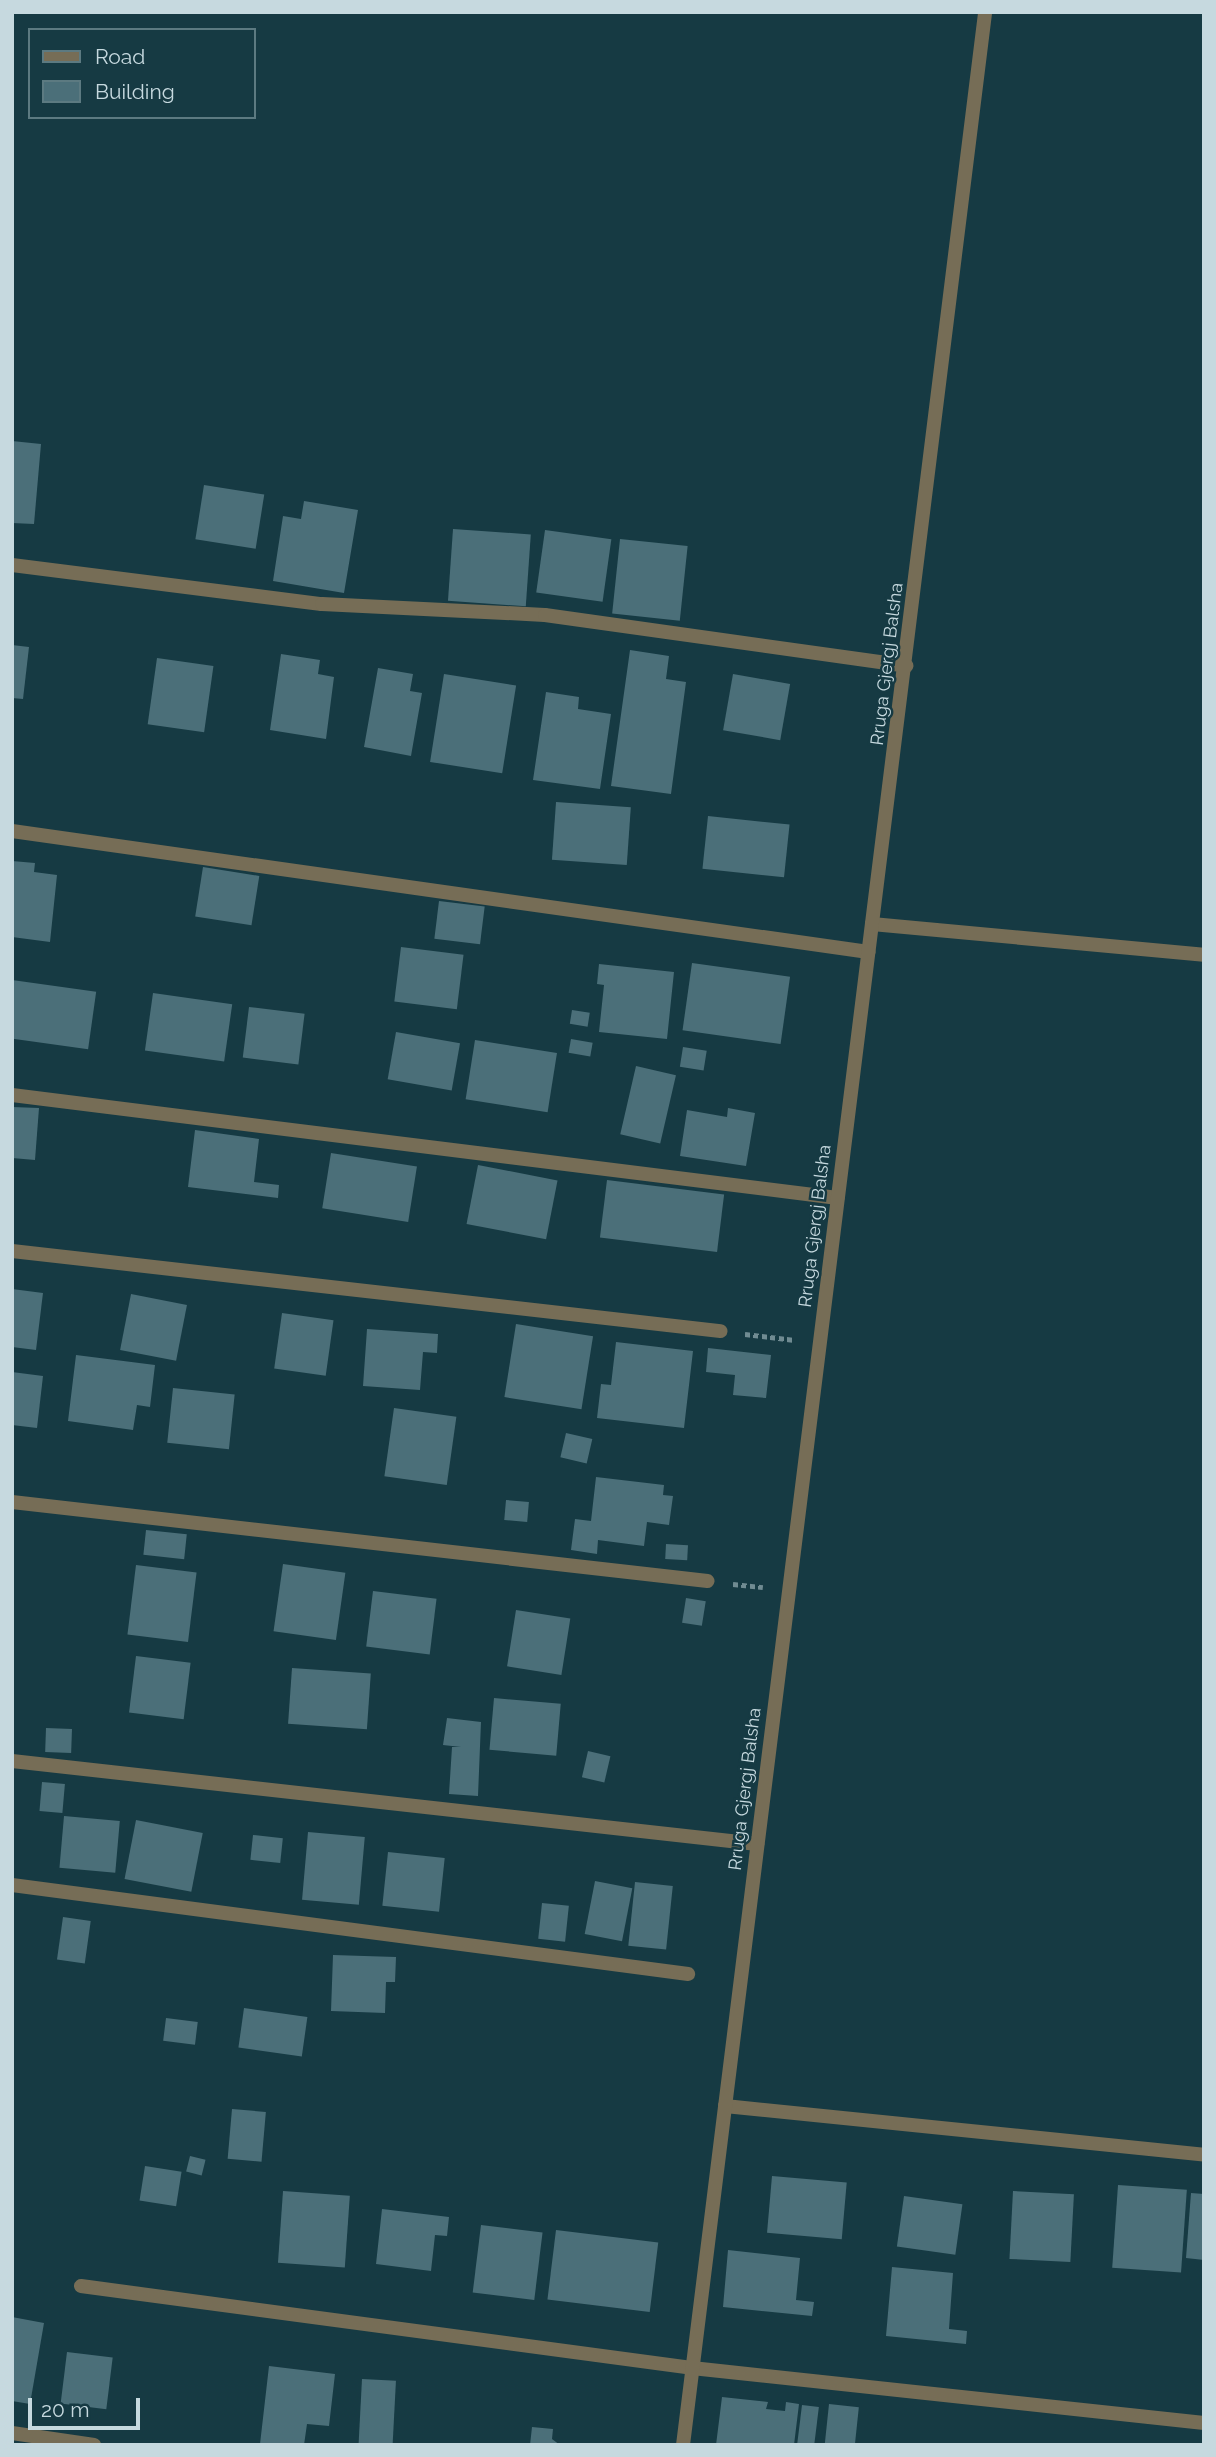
<!DOCTYPE html>
<html>
<head>
<meta charset="utf-8">
<style>
	body { margin:0 }
	#map { position:relative; width:1216px; height:2457px; overflow:hidden; background:#163a43; font-family:Raleway,sans-serif }
	div>[style] { position:absolute }
	.building>* { inset:0; background:#4b6f79; transform-origin:0 0 }
	.path>* { height:4.5px; margin-top:-2.25px; transform-origin:0; background:repeating-linear-gradient(90deg,#708b92 0 5px,transparent 0 8.5px) }
	.lane>* { height:14px; margin:-7px; padding:0 7px; transform-origin:7px; border-radius:7px; background:#766d56 }
	.street>* { height:14px; margin:-7px; padding:0 7px; transform-origin:7px; border-radius:7px; background:#766d56 }
	span { translate:-50% -50%; white-space:nowrap; text-align:center; line-height:1.15; -webkit-text-stroke:5px #163a43; paint-order:stroke }
	.street-label { font-size:18px; color:#c6d9df }
	.frame { position:absolute; inset:0; border:14px solid #c6d9df; pointer-events:none }
	.legend { position:absolute; left:28px; top:28px; width:228px; height:91px; box-sizing:border-box; background:#163a43; border:2px solid #5c7a81; margin:0; padding:9px 12px; list-style:none; font-size:21px; color:#c6d9df }
	.legend li { display:flex; align-items:center; gap:14px; height:35px }
	.legend b { width:35px; border:2px solid #5c7a81 }
	.scale { position:absolute; left:28px; top:2398px; width:112px; height:32px; box-sizing:border-box; border:4px solid #c6d9df; border-top:0; padding-left:9px; font-size:21px; line-height:24px; white-space:nowrap; color:#c6d9df; -webkit-text-stroke:5px #163a43; paint-order:stroke }
</style>
</head>
<body>
<div id="map">
	<div class="building">
		<i style="clip-path:polygon(12px 441px,41px 444px,34px 524px,12px 523px)"></i>
		<i style="left:204px;top:485px;width:61px;height:55px;rotate:9deg"></i>
		<i style="clip-path:polygon(304px 501px,358px 510px,344px 593px,273px 581px,283px 516px,301px 519px)"></i>
		<i style="left:453px;top:529px;width:78px;height:72px;rotate:4deg"></i>
		<i style="left:545px;top:530px;width:67px;height:63px;rotate:8deg"></i>
		<i style="left:620px;top:539px;width:68px;height:75px;rotate:6deg"></i>
		<i style="clip-path:polygon(12px 645px,29px 647px,23px 699px,12px 698px)"></i>
		<i style="clip-path:polygon(630px 650px,669px 656px,666px 679px,686px 682px,671px 794px,611px 786px)"></i>
		<i style="clip-path:polygon(281px 654px,320px 660px,318px 674px,334px 677px,326px 739px,270px 730px)"></i>
		<i style="left:157px;top:658px;width:57px;height:67px;rotate:8deg"></i>
		<i style="clip-path:polygon(378px 668px,413px 674px,410px 691px,422px 693px,411px 756px,364px 747px)"></i>
		<i style="left:444px;top:674px;width:73px;height:89px;rotate:9deg"></i>
		<i style="left:733px;top:674px;width:58px;height:57px;rotate:10deg"></i>
		<i style="clip-path:polygon(546px 692px,579px 697px,578px 709px,611px 714px,600px 789px,533px 780px)"></i>
		<i style="left:556px;top:802px;width:75px;height:58px;rotate:4deg"></i>
		<i style="left:708px;top:816px;width:82px;height:53px;rotate:6deg"></i>
		<i style="clip-path:polygon(12px 861px,35px 863px,34px 872px,57px 875px,50px 942px,12px 937px)"></i>
		<i style="left:203px;top:867px;width:57px;height:50px;rotate:9deg"></i>
		<i style="left:439px;top:901px;width:46px;height:38px;rotate:7deg"></i>
		<i style="left:401px;top:947px;width:63px;height:55px;rotate:7deg"></i>
		<i style="left:692px;top:963px;width:99px;height:68px;rotate:8deg"></i>
		<i style="clip-path:polygon(599px 964px,674px 972px,667px 1039px,599px 1032px,604px 985px,597px 984px)"></i>
		<i style="left:12px;top:980px;width:85px;height:58px;rotate:8deg"></i>
		<i style="left:153px;top:993px;width:80px;height:58px;rotate:8deg"></i>
		<i style="left:249px;top:1007px;width:56px;height:51px;rotate:7deg"></i>
		<i style="left:572px;top:1010px;width:18px;height:14px;rotate:9deg"></i>
		<i style="left:396px;top:1032px;width:65px;height:48px;rotate:10deg"></i>
		<i style="left:571px;top:1039px;width:22px;height:14px;rotate:10deg"></i>
		<i style="left:475px;top:1040px;width:83px;height:60px;rotate:9deg"></i>
		<i style="left:683px;top:1047px;width:24px;height:20px;rotate:9deg"></i>
		<i style="left:636px;top:1066px;width:41px;height:70px;rotate:13deg"></i>
		<i style="clip-path:polygon(12px 1107px,39px 1108px,35px 1160px,12px 1158px)"></i>
		<i style="clip-path:polygon(728px 1108px,755px 1113px,746px 1166px,680px 1156px,687px 1110px,727px 1117px)"></i>
		<i style="clip-path:polygon(195px 1130px,259px 1139px,254px 1182px,279px 1185px,278px 1198px,188px 1187px)"></i>
		<i style="left:331px;top:1153px;width:87px;height:56px;rotate:9deg"></i>
		<i style="left:478px;top:1165px;width:81px;height:60px;rotate:11deg"></i>
		<i style="left:607px;top:1180px;width:118px;height:58px;rotate:7deg"></i>
		<i style="clip-path:polygon(12px 1289px,43px 1293px,36px 1350px,12px 1347px)"></i>
		<i style="left:131px;top:1294px;width:57px;height:57px;rotate:11deg"></i>
		<i style="left:282px;top:1313px;width:52px;height:56px;rotate:8deg"></i>
		<i style="left:516px;top:1324px;width:78px;height:74px;rotate:9deg"></i>
		<i style="clip-path:polygon(367px 1329px,438px 1334px,437px 1353px,423px 1352px,420px 1390px,363px 1386px)"></i>
		<i style="clip-path:polygon(616px 1342px,693px 1351px,684px 1428px,597px 1418px,601px 1384px,611px 1385px)"></i>
		<i style="clip-path:polygon(708px 1348px,771px 1355px,766px 1398px,733px 1395px,735px 1375px,706px 1372px)"></i>
		<i style="clip-path:polygon(76px 1355px,155px 1365px,150px 1407px,137px 1405px,133px 1430px,68px 1421px)"></i>
		<i style="clip-path:polygon(12px 1372px,43px 1376px,37px 1428px,12px 1425px)"></i>
		<i style="left:173px;top:1388px;width:62px;height:55px;rotate:6deg"></i>
		<i style="left:394px;top:1408px;width:63px;height:69px;rotate:8deg"></i>
		<i style="left:566px;top:1433px;width:27px;height:25px;rotate:13deg"></i>
		<i style="clip-path:polygon(596px 1477px,664px 1485px,663px 1495px,673px 1496px,669px 1525px,647px 1522px,644px 1546px,598px 1540px,597px 1554px,571px 1550px,575px 1519px,591px 1521px)"></i>
		<i style="left:506px;top:1500px;width:23px;height:20px;rotate:5deg"></i>
		<i style="left:146px;top:1530px;width:41px;height:25px;rotate:6deg"></i>
		<i style="left:666px;top:1544px;width:22px;height:15px;rotate:3deg"></i>
		<i style="left:283px;top:1564px;width:63px;height:68px;rotate:8deg"></i>
		<i style="left:136px;top:1565px;width:61px;height:70px;rotate:7deg"></i>
		<i style="left:373px;top:1591px;width:64px;height:56px;rotate:7deg"></i>
		<i style="left:686px;top:1598px;width:20px;height:25px;rotate:9deg"></i>
		<i style="left:516px;top:1610px;width:55px;height:57px;rotate:9deg"></i>
		<i style="left:136px;top:1656px;width:55px;height:57px;rotate:7deg"></i>
		<i style="left:292px;top:1668px;width:79px;height:56px;rotate:4deg"></i>
		<i style="left:494px;top:1698px;width:67px;height:52px;rotate:5deg"></i>
		<i style="clip-path:polygon(447px 1718px,481px 1722px,478px 1796px,449px 1794px,452px 1747px,461px 1747px,443px 1745px)"></i>
		<i style="left:46px;top:1728px;width:26px;height:24px;rotate:2deg"></i>
		<i style="left:588px;top:1751px;width:23px;height:27px;rotate:13deg"></i>
		<i style="left:42px;top:1782px;width:23px;height:29px;rotate:5deg"></i>
		<i style="left:64px;top:1816px;width:56px;height:52px;rotate:5deg"></i>
		<i style="left:136px;top:1820px;width:68px;height:60px;rotate:11deg"></i>
		<i style="left:308px;top:1832px;width:57px;height:68px;rotate:5deg"></i>
		<i style="left:253px;top:1835px;width:30px;height:25px;rotate:6deg"></i>
		<i style="left:388px;top:1852px;width:57px;height:54px;rotate:6deg"></i>
		<i style="left:595px;top:1881px;width:38px;height:54px;rotate:11deg"></i>
		<i style="left:635px;top:1882px;width:38px;height:64px;rotate:6deg"></i>
		<i style="left:542px;top:1903px;width:27px;height:36px;rotate:6deg"></i>
		<i style="left:63px;top:1917px;width:28px;height:43px;rotate:8deg"></i>
		<i style="clip-path:polygon(333px 1955px,396px 1957px,395px 1982px,386px 1982px,385px 2013px,331px 2011px)"></i>
		<i style="left:244px;top:2008px;width:64px;height:40px;rotate:8deg"></i>
		<i style="left:166px;top:2018px;width:32px;height:23px;rotate:7deg"></i>
		<i style="left:232px;top:2109px;width:34px;height:50px;rotate:5deg"></i>
		<i style="left:190px;top:2156px;width:16px;height:16px;rotate:14deg"></i>
		<i style="left:145px;top:2166px;width:37px;height:35px;rotate:9deg"></i>
		<i style="left:772px;top:2176px;width:75px;height:57px;rotate:5deg"></i>
		<i style="left:1118px;top:2185px;width:69px;height:83px;rotate:4deg"></i>
		<i style="left:283px;top:2191px;width:67px;height:72px;rotate:4deg"></i>
		<i style="left:1013px;top:2191px;width:61px;height:68px;rotate:3deg"></i>
		<i style="clip-path:polygon(1191px 2193px,1204px 2194px,1204px 2260px,1186px 2258px)"></i>
		<i style="left:904px;top:2196px;width:59px;height:51px;rotate:8deg"></i>
		<i style="clip-path:polygon(382px 2209px,449px 2217px,447px 2236px,435px 2235px,431px 2271px,376px 2264px)"></i>
		<i style="left:481px;top:2225px;width:62px;height:68px;rotate:7deg"></i>
		<i style="left:556px;top:2230px;width:103px;height:70px;rotate:7deg"></i>
		<i style="clip-path:polygon(728px 2250px,800px 2258px,796px 2300px,814px 2302px,812px 2316px,723px 2307px)"></i>
		<i style="clip-path:polygon(892px 2267px,953px 2273px,949px 2329px,967px 2331px,966px 2344px,886px 2336px)"></i>
		<i style="clip-path:polygon(12px 2317px,44px 2323px,30px 2404px,12px 2401px)"></i>
		<i style="left:67px;top:2352px;width:46px;height:52px;rotate:7deg"></i>
		<i style="clip-path:polygon(269px 2366px,335px 2374px,329px 2426px,307px 2424px,304px 2445px,260px 2444px)"></i>
		<i style="left:362px;top:2379px;width:34px;height:64px;rotate:3deg"></i>
		<i style="clip-path:polygon(722px 2397px,768px 2402px,766px 2409px,785px 2411px,786px 2402px,799px 2404px,794px 2445px,716px 2445px)"></i>
		<i style="left:829px;top:2404px;width:30px;height:41px;rotate:6deg"></i>
		<i style="left:802px;top:2405px;width:17px;height:40px;rotate:7deg"></i>
		<i style="clip-path:polygon(532px 2427px,553px 2429px,552px 2439px,560px 2445px,530px 2445px)"></i>
	</div>
	<div class="path">
		<i style="left:745px;top:1334px;width:50px;rotate:6.8deg"></i>
		<i style="left:733px;top:1584px;width:30px;rotate:6deg"></i>
	</div>
	<div class="lane">
		<i style="left:872px;top:924px;width:333px;rotate:5.3deg"></i>
	</div>
	<div class="street">
		<i style="left:12px;top:565px;width:312px;rotate:7.2deg"></i>
		<i style="left:322px;top:604px;width:223px;rotate:2.8deg"></i>
		<i style="left:545px;top:615px;width:365px;rotate:8deg"></i>
		<i style="left:12px;top:831px;width:865px;rotate:8.04deg"></i>
		<i style="left:12px;top:1095px;width:832px;rotate:7.11deg"></i>
		<i style="left:12px;top:1251px;width:713px;rotate:6.45deg"></i>
		<i style="left:12px;top:1502px;width:700px;rotate:6.48deg"></i>
		<i style="left:12px;top:1761px;width:750px;rotate:6.36deg"></i>
		<i style="left:12px;top:1885px;width:682px;rotate:7.5deg"></i>
		<i style="left:725px;top:2106px;width:481px;rotate:5.8deg"></i>
		<i style="left:81px;top:2286px;width:616px;rotate:7.64deg"></i>
		<i style="left:692px;top:2368px;width:515px;rotate:6.13deg"></i>
		<i style="left:12px;top:2433px;width:83px;rotate:8.3deg"></i>
		<i style="left:683px;top:2445px;width:2452px;rotate:-82.92deg"></i>
	</div>
	<div class="street-label">
		<span style="left:887px;top:664px;rotate:-83deg">Rruga Gjergj Balsha</span>
		<span style="left:815px;top:1226px;rotate:-83deg">Rruga Gjergj Balsha</span>
		<span style="left:745px;top:1789px;rotate:-83deg">Rruga Gjergj Balsha</span>
	</div>
	<div class="frame"></div>
	<ul class="legend">
	<li><b style="height:9px;background:#766d56"></b>Road</li>
	<li><b style="height:19px;background:#4b6f79"></b>Building</li>
	</ul>
	<div class="scale">20 m</div>
</div>
</body>
</html>
